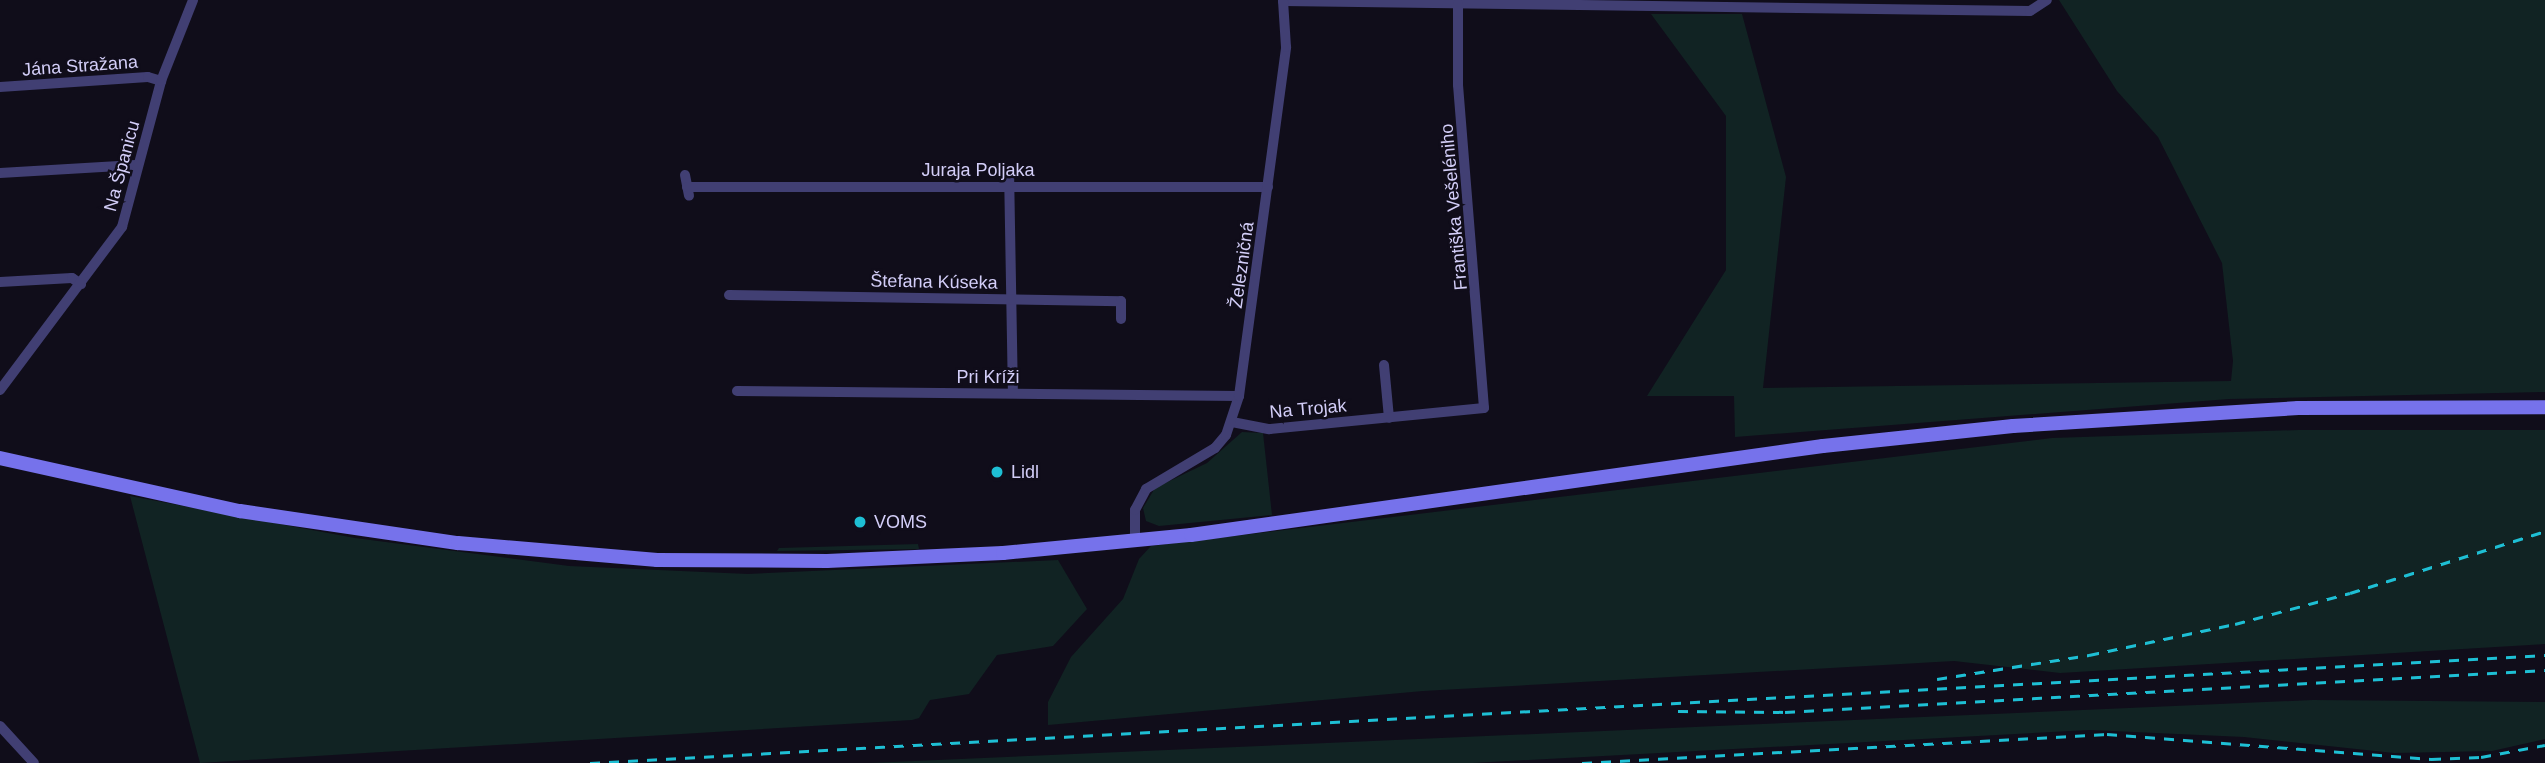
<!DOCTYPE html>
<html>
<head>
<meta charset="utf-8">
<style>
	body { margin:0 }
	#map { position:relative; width:2545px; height:763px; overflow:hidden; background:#100d1a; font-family:Arial,sans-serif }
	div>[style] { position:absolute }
	.green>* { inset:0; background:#112323 }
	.street>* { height:10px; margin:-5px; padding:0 5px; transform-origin:5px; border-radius:5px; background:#413f73 }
	.secondary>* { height:14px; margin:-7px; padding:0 7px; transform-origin:7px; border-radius:7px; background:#7672eb }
	.rail>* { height:2.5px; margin-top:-1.25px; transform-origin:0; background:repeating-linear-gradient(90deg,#1ebfd4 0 10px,transparent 0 19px) }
	.dots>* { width:19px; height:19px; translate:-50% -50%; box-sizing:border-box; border:4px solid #100d1a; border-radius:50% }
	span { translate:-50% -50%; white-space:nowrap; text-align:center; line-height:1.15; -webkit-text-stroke:5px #100d1a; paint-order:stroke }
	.street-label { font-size:18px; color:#d3cef8 }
	.poi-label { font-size:18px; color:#d3cef8 }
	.left { translate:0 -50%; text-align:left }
</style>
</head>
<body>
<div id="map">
	<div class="green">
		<i style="clip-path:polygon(2059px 0,2545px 0,2545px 392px,2229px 399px,1735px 437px,1734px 396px,1647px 396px,1726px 270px,1726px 116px,1651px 14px,1742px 14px,1786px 177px,1763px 388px,2231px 381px,2233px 361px,2222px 263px,2158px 137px,2117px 91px)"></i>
		<i style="clip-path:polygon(2299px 430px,2545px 430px,2545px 644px,2060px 673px,1954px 661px,1423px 691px,1048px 725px,1048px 702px,1071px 657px,1123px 599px,1139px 559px,1151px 546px,2052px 438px)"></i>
		<i style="clip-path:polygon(1242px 432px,1263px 433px,1272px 515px,1159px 526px,1146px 521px,1143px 508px,1155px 488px,1207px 463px)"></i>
		<i style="clip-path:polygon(130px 496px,355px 538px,569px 566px,748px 574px,1058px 560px,1087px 609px,1053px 646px,997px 655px,969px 694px,930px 700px,919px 718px,912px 720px,200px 763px)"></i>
		<i style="clip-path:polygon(918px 544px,919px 549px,777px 551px,779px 548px)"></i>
		<i style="clip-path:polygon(2313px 700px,2545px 702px,2545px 739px,2492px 751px,2394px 753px,2244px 737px,2090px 730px,1472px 763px,869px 763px)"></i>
	</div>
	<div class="street">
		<i style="left:1283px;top:1px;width:747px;rotate:0.77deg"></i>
		<i style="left:2030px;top:11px;width:20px;rotate:-33deg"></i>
		<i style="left:0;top:87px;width:148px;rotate:-3.9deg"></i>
		<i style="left:148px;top:77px;width:14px;rotate:17deg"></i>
		<i style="left:1009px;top:169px;width:224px;rotate:89deg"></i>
		<i style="left:0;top:173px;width:136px;rotate:-3.4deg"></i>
		<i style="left:685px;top:175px;width:21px;rotate:79deg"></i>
		<i style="left:687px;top:187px;width:581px"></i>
		<i style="left:0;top:282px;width:72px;rotate:-3.2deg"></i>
		<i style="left:72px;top:278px;width:11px;rotate:34deg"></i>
		<i style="left:729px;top:295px;width:392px;rotate:0.9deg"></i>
		<i style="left:1121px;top:301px;width:18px;rotate:90deg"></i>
		<i style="left:1384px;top:365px;width:53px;rotate:84.6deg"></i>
		<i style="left:0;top:390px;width:204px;rotate:-53.2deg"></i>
		<i style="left:122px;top:227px;width:151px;rotate:-75deg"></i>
		<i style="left:161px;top:81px;width:87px;rotate:-68.4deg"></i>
		<i style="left:737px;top:391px;width:502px;rotate:0.57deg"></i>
		<i style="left:1232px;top:422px;width:38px;rotate:11deg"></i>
		<i style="left:1269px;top:429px;width:216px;rotate:-5.6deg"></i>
		<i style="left:1484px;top:408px;width:324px;rotate:-94.6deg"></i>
		<i style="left:1458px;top:85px;width:81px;rotate:-90deg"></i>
		<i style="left:1135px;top:541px;width:31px;rotate:-90deg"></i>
		<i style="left:1135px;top:510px;width:24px;rotate:-62deg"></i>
		<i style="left:1146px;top:489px;width:80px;rotate:-30.7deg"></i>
		<i style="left:1215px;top:448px;width:17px;rotate:-50deg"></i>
		<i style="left:1226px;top:435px;width:41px;rotate:-71.6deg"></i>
		<i style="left:1239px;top:396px;width:352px;rotate:-82.3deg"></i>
		<i style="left:1286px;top:47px;width:47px;rotate:-93.7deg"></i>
		<i style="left:0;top:726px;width:50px;rotate:47.4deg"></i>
	</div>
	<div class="secondary">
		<i style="left:0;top:458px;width:246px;rotate:12.5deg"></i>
		<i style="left:240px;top:511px;width:220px;rotate:8.4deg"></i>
		<i style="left:458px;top:543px;width:200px;rotate:4.9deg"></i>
		<i style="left:657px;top:560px;width:170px;rotate:0.3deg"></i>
		<i style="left:827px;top:561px;width:176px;rotate:-2.6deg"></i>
		<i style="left:1003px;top:553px;width:189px;rotate:-5.5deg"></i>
		<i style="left:1191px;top:535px;width:638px;rotate:-8.02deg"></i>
		<i style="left:1823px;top:446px;width:191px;rotate:-6deg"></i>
		<i style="left:2013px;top:426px;width:286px;rotate:-3.6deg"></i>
		<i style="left:2298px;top:408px;width:247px;rotate:-0.2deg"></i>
	</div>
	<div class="rail">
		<i style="left:1937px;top:679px;width:154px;rotate:-9deg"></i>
		<i style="left:2089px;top:655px;width:149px;rotate:-12deg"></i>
		<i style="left:2235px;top:624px;width:119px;rotate:-15.1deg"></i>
		<i style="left:2350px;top:593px;width:205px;rotate:-17.6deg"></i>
		<i style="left:1678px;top:711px;width:107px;rotate:0.5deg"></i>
		<i style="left:1785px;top:712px;width:761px;rotate:-3.16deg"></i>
		<i style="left:590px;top:763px;width:1958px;rotate:-3.16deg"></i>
		<i style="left:1582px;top:763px;width:526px;rotate:-3.16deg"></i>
		<i style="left:2107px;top:734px;width:325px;rotate:4.4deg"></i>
		<i style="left:2431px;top:759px;width:50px;rotate:-2.3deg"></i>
		<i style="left:2481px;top:757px;width:65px;rotate:-10.6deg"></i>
	</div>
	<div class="dots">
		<i style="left:997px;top:472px;background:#1ebfd4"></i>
		<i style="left:860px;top:522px;background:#1ebfd4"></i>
	</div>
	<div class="street-label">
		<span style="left:80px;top:66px;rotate:-4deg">Jána Stražana</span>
		<span style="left:122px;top:166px;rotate:-75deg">Na Španicu</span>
		<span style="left:978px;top:170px">Juraja Poljaka</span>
		<span style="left:1454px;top:207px;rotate:-95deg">Františka Vešeléniho</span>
		<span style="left:1242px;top:265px;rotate:-82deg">Železničná</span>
		<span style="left:934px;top:282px;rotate:1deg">Štefana Kúseka</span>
		<span style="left:988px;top:377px">Pri Kríži</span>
		<span style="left:1308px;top:409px;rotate:-5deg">Na Trojak</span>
	</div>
	<div class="poi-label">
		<span class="left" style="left:1011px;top:472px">Lidl</span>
		<span class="left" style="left:874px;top:522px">VOMS</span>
	</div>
</div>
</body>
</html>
